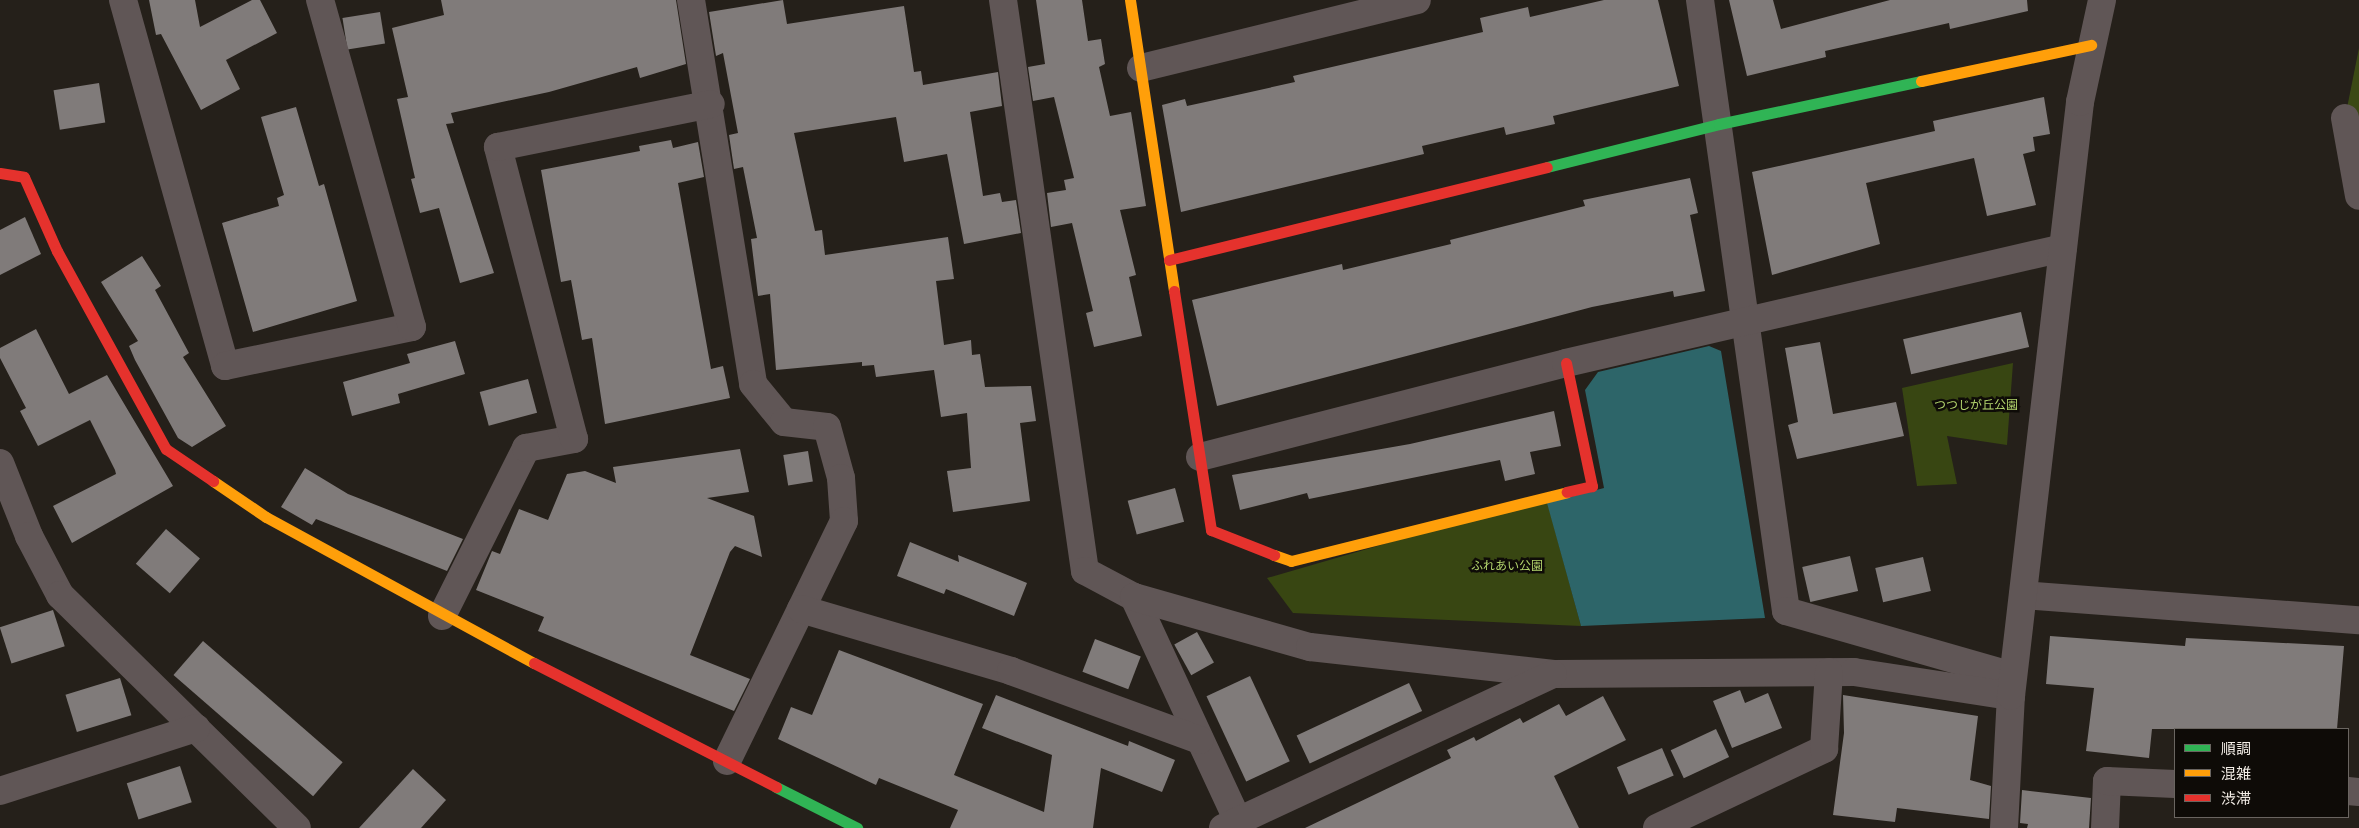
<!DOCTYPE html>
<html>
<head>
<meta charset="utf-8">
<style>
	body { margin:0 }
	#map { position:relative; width:2359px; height:828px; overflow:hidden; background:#25201a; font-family:Figtree,"Noto Sans JP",sans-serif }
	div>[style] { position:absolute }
	.green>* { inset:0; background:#384612 }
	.forest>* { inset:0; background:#3b4915 }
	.water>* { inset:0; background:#2d6569 }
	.building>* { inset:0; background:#807b7a; transform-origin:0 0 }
	.street>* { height:28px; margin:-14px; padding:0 14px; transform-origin:14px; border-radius:14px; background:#605656 }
	.fast>* { height:11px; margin:-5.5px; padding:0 5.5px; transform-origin:5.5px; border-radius:5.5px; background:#30b455 }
	.slow>* { height:11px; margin:-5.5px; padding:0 5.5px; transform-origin:5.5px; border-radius:5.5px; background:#ff9f0a }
	.jam>* { height:11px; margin:-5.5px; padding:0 5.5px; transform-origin:5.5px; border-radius:5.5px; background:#e5322d }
	span { translate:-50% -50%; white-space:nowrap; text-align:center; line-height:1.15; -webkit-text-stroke:5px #0e0b07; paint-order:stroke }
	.park-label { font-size:12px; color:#b3d56d }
	.legend { position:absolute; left:2174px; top:728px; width:175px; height:90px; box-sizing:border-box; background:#0e0b07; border:1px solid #6a6560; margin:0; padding:6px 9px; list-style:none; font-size:15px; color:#f3ede6 }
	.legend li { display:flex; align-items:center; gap:10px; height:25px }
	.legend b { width:25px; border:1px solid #6a6560 }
</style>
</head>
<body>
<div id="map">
	<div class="green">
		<i style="clip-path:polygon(2013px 363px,2007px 445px,1947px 436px,1957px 484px,1917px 486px,1902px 388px)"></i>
		<i style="clip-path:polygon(1546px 497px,1581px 626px,1293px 613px,1267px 578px)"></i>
	</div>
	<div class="forest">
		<i style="clip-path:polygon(2359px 48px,2359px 196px,2345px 118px)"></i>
	</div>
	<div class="water">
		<i style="clip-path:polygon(1709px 346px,1721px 351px,1765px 618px,1581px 626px,1547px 503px,1604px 488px,1585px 390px,1598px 372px)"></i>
	</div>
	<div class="building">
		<i style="clip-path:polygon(149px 0,195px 0,200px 27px,252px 0,260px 0,277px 33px,226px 60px,240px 89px,201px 110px,161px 34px,156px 35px)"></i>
		<i style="clip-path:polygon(441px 0,676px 0,686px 64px,640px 78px,637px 67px,549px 92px,451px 113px,454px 123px,446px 124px,494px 273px,460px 283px,439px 208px,420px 213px,411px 179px,415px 178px,397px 99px,408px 97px,392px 28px,444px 15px)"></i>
		<i style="clip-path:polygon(783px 0,787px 24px,904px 6px,914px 72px,921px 71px,923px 85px,998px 72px,1002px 106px,970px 112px,983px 196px,1000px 193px,1002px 202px,1016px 200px,1021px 233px,964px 244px,947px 154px,904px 162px,896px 117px,794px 133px,815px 231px,822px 230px,825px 255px,948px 237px,954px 279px,936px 281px,944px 345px,971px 340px,972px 355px,980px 354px,985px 387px,1031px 386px,1036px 421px,1020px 423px,1030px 501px,953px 512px,947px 471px,971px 468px,967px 413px,941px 417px,934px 370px,876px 377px,874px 365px,862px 366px,862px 362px,776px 370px,770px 294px,758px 296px,751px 239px,757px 238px,743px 167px,734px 169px,729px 135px,738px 133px,723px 53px,716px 56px,709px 12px)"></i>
		<i style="clip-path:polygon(1036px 0,1082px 0,1088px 41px,1101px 39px,1105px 64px,1099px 67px,1110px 116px,1131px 112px,1146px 206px,1120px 210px,1136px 275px,1129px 277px,1142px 336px,1094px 347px,1086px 313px,1093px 311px,1072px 223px,1051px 227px,1047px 193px,1066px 190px,1064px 180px,1074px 178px,1054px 97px,1033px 101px,1028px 67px,1045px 64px)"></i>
		<i style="clip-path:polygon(1604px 0,1658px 0,1679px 86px,1553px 116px,1555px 124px,1506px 135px,1504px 127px,1422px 146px,1424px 154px,1181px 212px,1162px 105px,1185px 99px,1187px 106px,1210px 101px,1295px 82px,1293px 76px,1483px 32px,1480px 18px,1528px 7px,1530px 17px)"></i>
		<i style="clip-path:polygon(1729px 0,1773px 0,1781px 29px,1890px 0,2027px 0,2028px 11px,1950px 29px,1949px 23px,1825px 51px,1826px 57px,1747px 76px)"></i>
		<i style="left:380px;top:12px;width:32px;height:38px;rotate:81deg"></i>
		<i style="left:99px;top:83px;width:40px;height:46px;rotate:81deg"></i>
		<i style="clip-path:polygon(2044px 97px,2050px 134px,2033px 137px,2035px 151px,2023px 154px,2036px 205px,1987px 216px,1974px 158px,1866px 183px,1880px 244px,1772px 275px,1752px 172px,1935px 131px,1933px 121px)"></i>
		<i style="clip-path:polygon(296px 107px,319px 186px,324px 184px,357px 301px,253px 332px,222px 223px,279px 206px,277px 198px,284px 195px,261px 117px)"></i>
		<i style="clip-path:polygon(671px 140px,673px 148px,698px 142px,704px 177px,678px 183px,711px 369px,723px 366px,730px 398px,605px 424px,592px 338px,582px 340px,571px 280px,561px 282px,541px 170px,640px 151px,639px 146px)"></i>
		<i style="clip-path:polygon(1690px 178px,1698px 213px,1690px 215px,1705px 291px,1674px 297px,1673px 291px,1592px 307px,1217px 406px,1192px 300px,1342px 264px,1343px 270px,1451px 244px,1450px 240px,1585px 206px,1583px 200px)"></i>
		<i style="clip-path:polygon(25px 217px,41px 254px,0 275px,0 230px)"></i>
		<i style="clip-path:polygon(142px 256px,161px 286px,155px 290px,189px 353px,183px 357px,226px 426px,192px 447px,178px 438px,135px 360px,129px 346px,138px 341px,101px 282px)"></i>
		<i style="left:2021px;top:312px;width:36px;height:121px;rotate:77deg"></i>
		<i style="clip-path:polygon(36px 329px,69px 394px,107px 375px,173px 486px,72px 543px,53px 506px,116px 474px,115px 470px,90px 420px,38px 446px,20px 411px,26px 408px,0 358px,0 348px)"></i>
		<i style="clip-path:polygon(455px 341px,465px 374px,398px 394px,400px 403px,352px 416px,343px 382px,410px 363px,407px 354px)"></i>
		<i style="clip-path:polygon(1820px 342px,1833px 414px,1896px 402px,1904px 436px,1797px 459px,1788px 425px,1798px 422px,1785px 348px)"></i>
		<i style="left:528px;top:379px;width:35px;height:50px;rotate:75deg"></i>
		<i style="clip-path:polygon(1554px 411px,1561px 446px,1530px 452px,1535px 474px,1505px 481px,1500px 460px,1309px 499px,1307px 493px,1240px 510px,1232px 475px,1410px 444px)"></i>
		<i style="clip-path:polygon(740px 449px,749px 492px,707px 498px,754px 516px,762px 557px,735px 546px,730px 552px,690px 655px,750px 679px,734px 711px,538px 631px,544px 617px,476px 590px,492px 551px,500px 554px,519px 509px,548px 520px,567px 474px,585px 471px,616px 483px,613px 467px)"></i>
		<i style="left:808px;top:451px;width:31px;height:25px;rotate:81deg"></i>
		<i style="clip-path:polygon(305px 468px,348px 494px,463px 539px,447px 571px,316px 519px,312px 525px,281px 507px)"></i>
		<i style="left:1175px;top:488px;width:35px;height:49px;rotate:75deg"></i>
		<i style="left:166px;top:529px;width:45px;height:46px;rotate:41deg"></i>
		<i style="clip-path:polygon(910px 542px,959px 562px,958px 555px,1027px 583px,1014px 616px,946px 589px,944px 594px,897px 576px)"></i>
		<i style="left:1850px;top:556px;width:36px;height:49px;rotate:77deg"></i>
		<i style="left:1923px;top:557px;width:35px;height:49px;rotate:77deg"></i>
		<i style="left:53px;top:610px;width:38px;height:56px;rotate:72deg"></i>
		<i style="left:1197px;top:632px;width:35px;height:26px;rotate:61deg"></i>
		<i style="clip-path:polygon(2050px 636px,2185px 646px,2186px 638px,2344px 646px,2337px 729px,2152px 729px,2149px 758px,2086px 751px,2094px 688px,2046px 684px)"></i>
		<i style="left:1095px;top:639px;width:49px;height:35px;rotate:21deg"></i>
		<i style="left:203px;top:641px;width:185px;height:45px;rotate:41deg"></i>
		<i style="clip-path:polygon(839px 650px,983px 704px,954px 775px,1044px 812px,1052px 755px,982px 728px,996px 695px,1128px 746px,1129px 741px,1175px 760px,1162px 792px,1101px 768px,1093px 828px,950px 828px,958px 810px,879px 778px,876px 785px,778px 739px,791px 707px,812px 715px)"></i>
		<i style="left:1250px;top:676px;width:94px;height:48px;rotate:65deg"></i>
		<i style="left:120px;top:678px;width:39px;height:57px;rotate:73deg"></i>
		<i style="left:1409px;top:683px;width:31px;height:124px;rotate:65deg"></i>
		<i style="clip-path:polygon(1740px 690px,1745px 703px,1768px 693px,1782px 728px,1732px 748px,1713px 701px)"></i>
		<i style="clip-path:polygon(1843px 695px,1978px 716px,1970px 780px,1991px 786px,1989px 819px,1897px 808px,1895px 822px,1833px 815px,1844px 733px)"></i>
		<i style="clip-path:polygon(1603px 696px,1626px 740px,1554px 776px,1579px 828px,1305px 828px,1451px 758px,1447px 750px,1474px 737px,1476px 741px,1520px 718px,1523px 723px,1559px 704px,1566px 716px)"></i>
		<i style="left:1716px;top:729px;width:31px;height:50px;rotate:65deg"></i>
		<i style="left:1662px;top:748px;width:30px;height:49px;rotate:67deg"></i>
		<i style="left:180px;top:766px;width:38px;height:56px;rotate:72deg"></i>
		<i style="clip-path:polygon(413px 769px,446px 800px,421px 828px,359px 828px)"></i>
		<i style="clip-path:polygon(2022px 790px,2091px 798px,2089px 828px,2027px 828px,2028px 824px,2020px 823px)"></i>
	</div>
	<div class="street">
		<i style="left:123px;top:0;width:380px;rotate:74.4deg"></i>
		<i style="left:225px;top:366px;width:191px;rotate:-11.8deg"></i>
		<i style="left:412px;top:327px;width:340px;rotate:-105.7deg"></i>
		<i style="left:691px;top:0;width:389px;rotate:80.8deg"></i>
		<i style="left:753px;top:384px;width:49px;rotate:50.8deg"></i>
		<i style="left:784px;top:422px;width:43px;rotate:6.6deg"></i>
		<i style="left:827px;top:427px;width:53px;rotate:74.6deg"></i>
		<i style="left:841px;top:478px;width:43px;rotate:86deg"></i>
		<i style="left:844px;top:521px;width:267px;rotate:116deg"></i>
		<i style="left:1003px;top:0;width:577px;rotate:81.83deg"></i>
		<i style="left:1085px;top:571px;width:55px;rotate:28deg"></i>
		<i style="left:1134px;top:597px;width:255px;rotate:65.1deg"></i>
		<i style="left:1700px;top:0;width:617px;rotate:81.99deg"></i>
		<i style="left:1786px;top:611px;width:236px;rotate:16deg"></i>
		<i style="left:1141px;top:68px;width:284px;rotate:-13.8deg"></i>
		<i style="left:2345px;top:118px;width:79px;rotate:79.8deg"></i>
		<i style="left:1200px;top:457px;width:378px;rotate:-14.4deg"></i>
		<i style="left:1566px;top:363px;width:510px;rotate:-13.03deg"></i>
		<i style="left:0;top:463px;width:79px;rotate:68.3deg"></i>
		<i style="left:29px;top:536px;width:67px;rotate:62.3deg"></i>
		<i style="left:60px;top:595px;width:332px;rotate:44.5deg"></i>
		<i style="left:2023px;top:595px;width:337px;rotate:4.3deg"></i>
		<i style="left:1134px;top:597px;width:183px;rotate:15.9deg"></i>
		<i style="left:1310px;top:647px;width:245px;rotate:6.3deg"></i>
		<i style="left:1554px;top:674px;width:300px;rotate:-0.4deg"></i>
		<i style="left:1854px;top:672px;width:159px;rotate:8.7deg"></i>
		<i style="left:801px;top:609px;width:219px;rotate:16.4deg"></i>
		<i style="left:1011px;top:671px;width:201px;rotate:20.1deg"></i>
		<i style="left:442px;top:616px;width:188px;rotate:-63.4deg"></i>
		<i style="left:526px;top:448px;width:49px;rotate:-10.6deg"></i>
		<i style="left:574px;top:439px;width:302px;rotate:-104.6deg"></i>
		<i style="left:498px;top:147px;width:217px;rotate:-11.4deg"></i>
		<i style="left:0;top:791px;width:206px;rotate:-17.8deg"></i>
		<i style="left:2348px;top:791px;width:11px;rotate:5deg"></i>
		<i style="left:1223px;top:828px;width:364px;rotate:-25deg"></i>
		<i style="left:1657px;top:828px;width:185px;rotate:-25.3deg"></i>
		<i style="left:1824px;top:749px;width:77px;rotate:-86.3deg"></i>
		<i style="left:2004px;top:828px;width:132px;rotate:-87deg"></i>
		<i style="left:2011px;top:696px;width:598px;rotate:-83.37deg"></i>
		<i style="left:2080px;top:102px;width:104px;rotate:-77.8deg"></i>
		<i style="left:2105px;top:828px;width:47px;rotate:-87.6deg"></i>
		<i style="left:2107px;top:781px;width:68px;rotate:2.5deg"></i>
	</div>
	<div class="fast">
		<i style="left:1547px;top:167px;width:177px;rotate:-14deg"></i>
		<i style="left:1719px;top:124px;width:207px;rotate:-12deg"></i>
		<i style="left:776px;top:787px;width:91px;rotate:26.8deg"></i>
	</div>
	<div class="slow">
		<i style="left:1130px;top:0;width:294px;rotate:81.4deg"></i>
		<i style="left:1921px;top:81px;width:174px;rotate:-12deg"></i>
		<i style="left:213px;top:481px;width:64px;rotate:34.2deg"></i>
		<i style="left:266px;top:517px;width:305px;rotate:28.6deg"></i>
		<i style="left:1274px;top:555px;width:18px;rotate:19deg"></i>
		<i style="left:1291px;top:561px;width:284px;rotate:-14deg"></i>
	</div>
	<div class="jam">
		<i style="left:0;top:173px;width:24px;rotate:9deg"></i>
		<i style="left:24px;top:177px;width:81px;rotate:66deg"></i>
		<i style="left:57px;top:251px;width:226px;rotate:61.2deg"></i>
		<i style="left:166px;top:449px;width:57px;rotate:34.2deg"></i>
		<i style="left:1169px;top:260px;width:389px;rotate:-13.8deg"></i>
		<i style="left:1174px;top:291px;width:242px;rotate:81.2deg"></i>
		<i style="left:1211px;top:530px;width:68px;rotate:21.6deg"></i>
		<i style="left:1566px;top:363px;width:126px;rotate:78.1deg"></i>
		<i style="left:1592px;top:486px;width:26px;rotate:167deg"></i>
		<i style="left:534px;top:663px;width:272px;rotate:27.1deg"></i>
	</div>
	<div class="park-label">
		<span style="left:1976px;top:406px">つつじが丘公園</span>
		<span style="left:1507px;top:567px">ふれあい公園</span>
	</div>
	<ul class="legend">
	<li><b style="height:6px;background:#30b455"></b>順調</li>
	<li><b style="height:6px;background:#ff9f0a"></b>混雑</li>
	<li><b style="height:6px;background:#e5322d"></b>渋滞</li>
	</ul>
</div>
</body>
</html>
